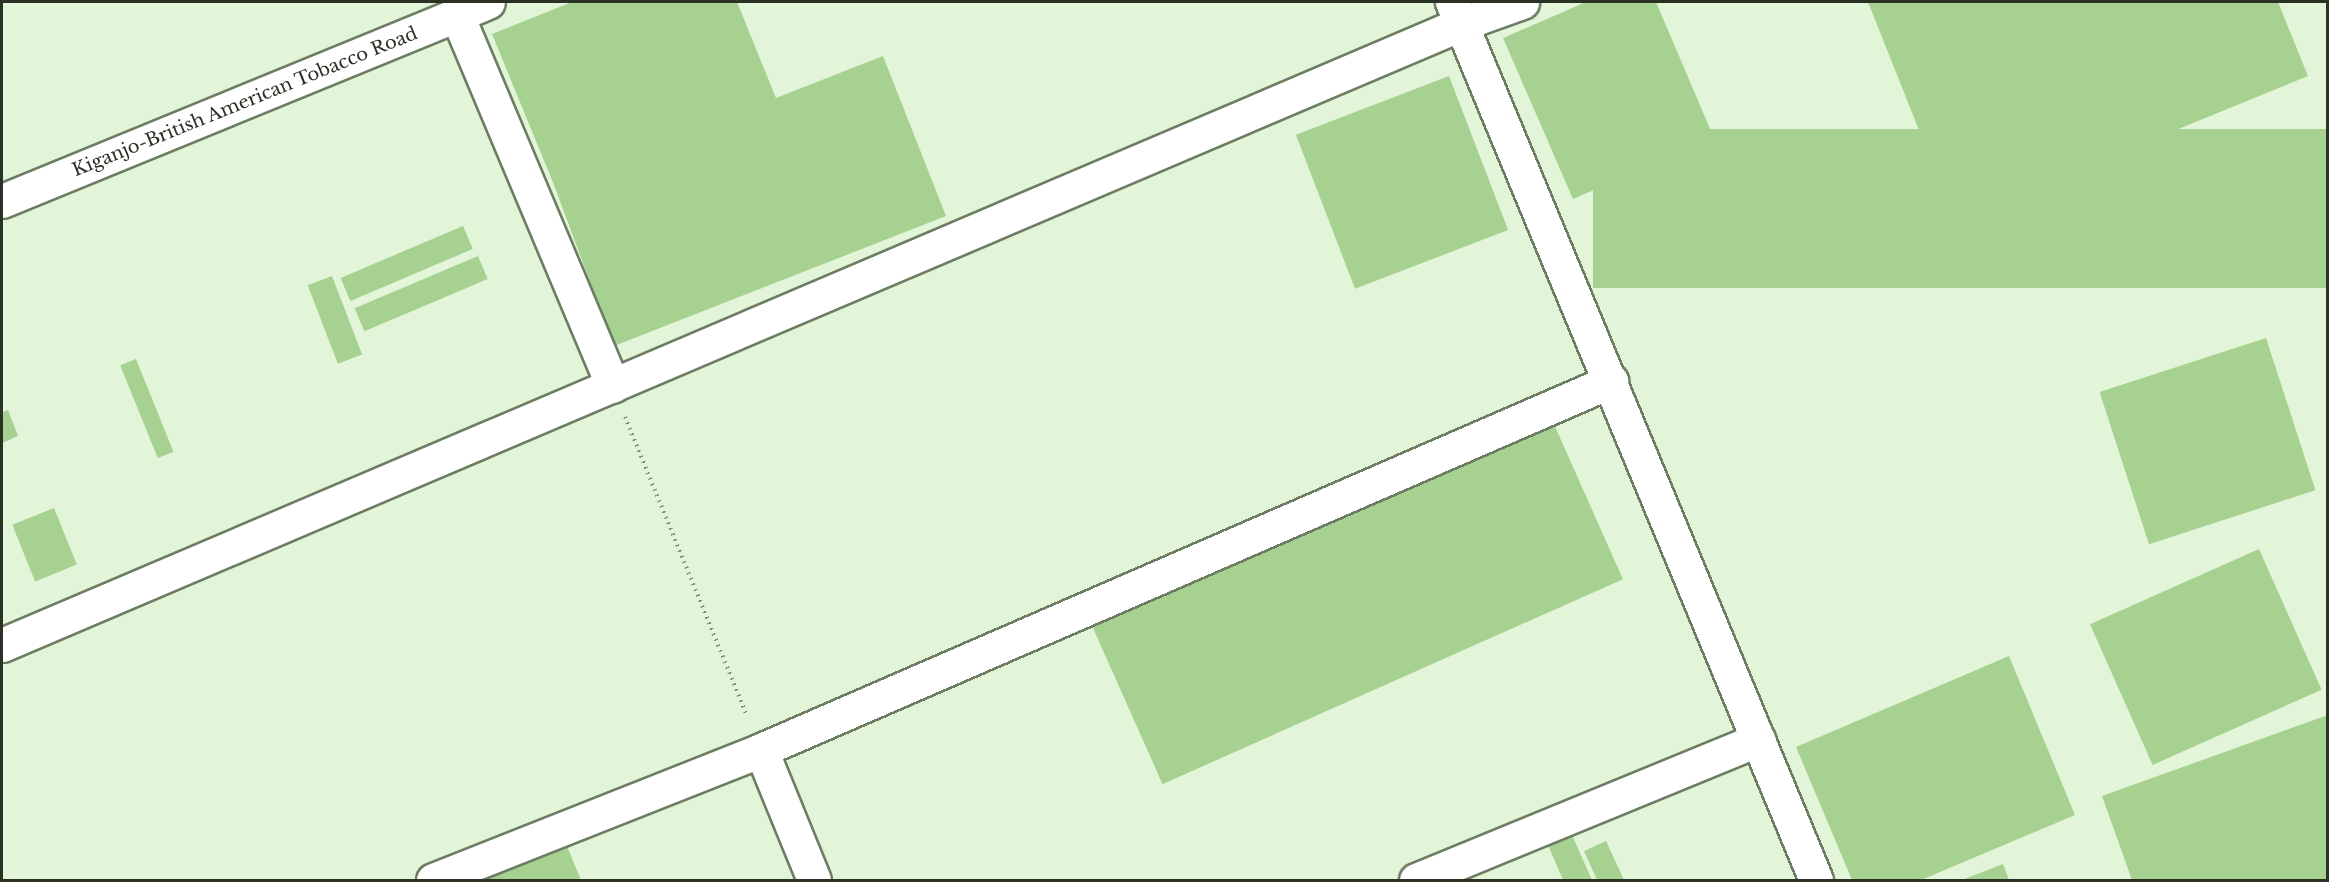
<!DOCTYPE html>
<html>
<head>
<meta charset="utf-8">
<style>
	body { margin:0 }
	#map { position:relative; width:2329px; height:882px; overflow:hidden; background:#e2f5d8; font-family:"Libre Baskerville",serif }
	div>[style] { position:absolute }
	.building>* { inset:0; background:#a7d190; transform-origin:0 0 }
	.path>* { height:4px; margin-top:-2px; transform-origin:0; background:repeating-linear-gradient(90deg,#818e7a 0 1.5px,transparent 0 6px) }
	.roads { filter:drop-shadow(2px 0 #6c7d63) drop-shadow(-2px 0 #6c7d63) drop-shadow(0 2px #6c7d63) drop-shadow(0 -2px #6c7d63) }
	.minor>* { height:33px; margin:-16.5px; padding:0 16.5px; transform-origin:16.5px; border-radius:16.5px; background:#fff }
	span { translate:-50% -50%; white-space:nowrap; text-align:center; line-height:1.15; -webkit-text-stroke:5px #fff; paint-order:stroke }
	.street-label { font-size:18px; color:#2a3226 }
	.frame { position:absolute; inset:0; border:3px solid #2a3226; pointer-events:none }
</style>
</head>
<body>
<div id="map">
	<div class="building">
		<i style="clip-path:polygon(572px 2px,737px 2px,776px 98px,883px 56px,946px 216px,614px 346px,554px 185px,492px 34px)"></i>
		<i style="clip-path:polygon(1586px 2px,1656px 2px,1714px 138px,1573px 199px,1503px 38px)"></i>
		<i style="clip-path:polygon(1868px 2px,2278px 2px,2308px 76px,2073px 172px,2070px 165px,1952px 213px)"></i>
		<i style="left:1449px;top:76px;width:165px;height:164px;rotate:69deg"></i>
		<i style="left:2328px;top:129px;width:159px;height:735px;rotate:90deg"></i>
		<i style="left:463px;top:226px;width:25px;height:133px;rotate:67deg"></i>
		<i style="left:478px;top:256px;width:25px;height:134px;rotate:67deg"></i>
		<i style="left:332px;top:276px;width:84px;height:26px;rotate:69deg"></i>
		<i style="left:2266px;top:338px;width:160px;height:175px;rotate:72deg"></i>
		<i style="left:136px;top:359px;width:100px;height:17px;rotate:68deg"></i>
		<i style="clip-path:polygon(8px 410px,18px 436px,2px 443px,2px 412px)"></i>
		<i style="left:1553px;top:422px;width:172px;height:504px;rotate:66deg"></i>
		<i style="left:54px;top:508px;width:61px;height:45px;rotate:68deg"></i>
		<i style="left:2259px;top:549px;width:154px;height:185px;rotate:66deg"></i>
		<i style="clip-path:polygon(2009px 656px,2075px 815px,1921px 880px,1852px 880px,1796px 747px)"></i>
		<i style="clip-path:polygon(2328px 715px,2328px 880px,2132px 880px,2102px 796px)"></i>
		<i style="clip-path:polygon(1572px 835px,1592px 880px,1563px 880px,1548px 845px)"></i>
		<i style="clip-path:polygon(564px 839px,581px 880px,465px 880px)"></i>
		<i style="clip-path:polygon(1606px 841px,1624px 880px,1597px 880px,1584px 851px)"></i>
		<i style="clip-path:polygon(2003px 864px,2009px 880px,1962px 880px)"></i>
	</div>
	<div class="path">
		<i style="left:625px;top:417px;width:323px;rotate:67.8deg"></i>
	</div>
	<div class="roads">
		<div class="minor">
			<i style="left:1452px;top:2px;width:950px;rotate:67.48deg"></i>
			<i style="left:457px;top:15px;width:402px;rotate:67.2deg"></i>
			<i style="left:2px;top:201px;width:525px;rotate:-22.27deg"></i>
			<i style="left:2px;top:645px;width:1586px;rotate:-23.06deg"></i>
			<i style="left:1461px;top:24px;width:65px;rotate:-19.8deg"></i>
			<i style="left:761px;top:750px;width:140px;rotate:67.8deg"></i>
			<i style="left:433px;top:880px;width:353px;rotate:-21.6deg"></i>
			<i style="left:761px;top:750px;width:927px;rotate:-23.47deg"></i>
			<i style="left:1416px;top:880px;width:370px;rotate:-22.3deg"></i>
		</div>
	</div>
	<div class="street-label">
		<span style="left:245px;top:102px;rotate:-22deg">Kiganjo-British American Tobacco Road</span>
	</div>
	<div class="frame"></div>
</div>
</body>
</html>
